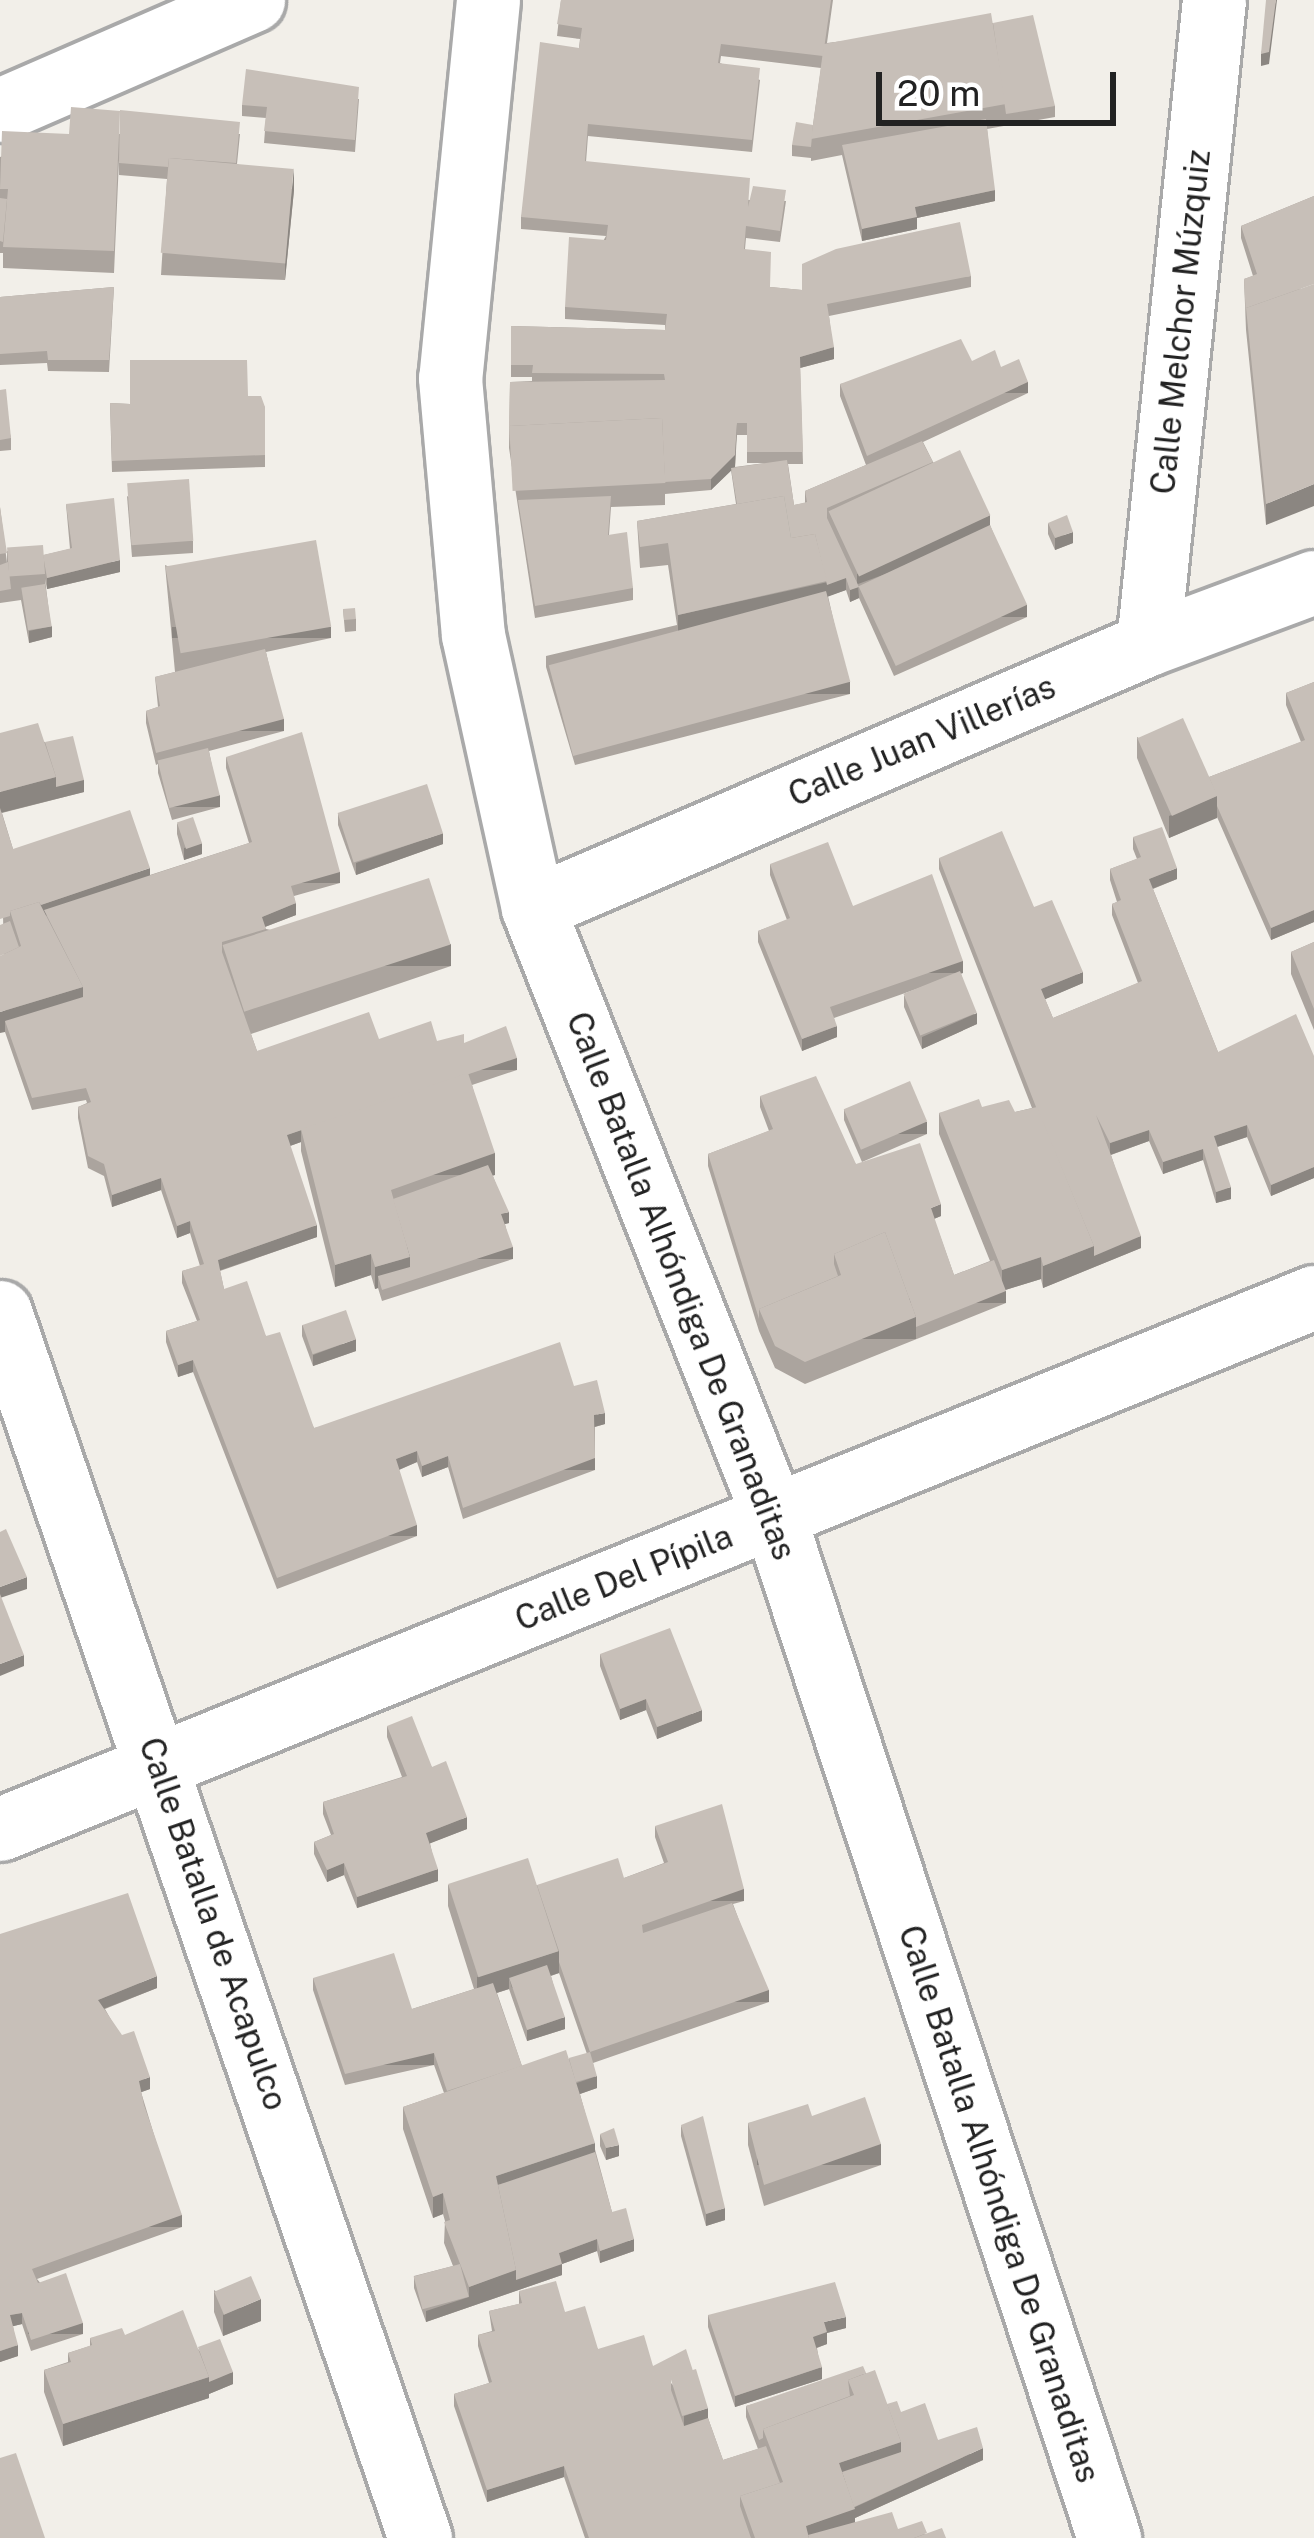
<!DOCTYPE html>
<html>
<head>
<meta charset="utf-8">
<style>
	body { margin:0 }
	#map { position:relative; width:1314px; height:2538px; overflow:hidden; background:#f2efe9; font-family:"Public Sans",sans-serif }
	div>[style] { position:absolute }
	.roads { filter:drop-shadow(3px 0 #a9a9a9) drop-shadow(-3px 0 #a9a9a9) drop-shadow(0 3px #a9a9a9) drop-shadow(0 -3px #a9a9a9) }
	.minor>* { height:63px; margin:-31.5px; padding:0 31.5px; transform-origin:31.5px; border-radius:31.5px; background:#fff }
	.wall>* { inset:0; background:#aba49e }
	.shaded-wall>* { inset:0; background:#8b8681; transform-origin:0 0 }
	.building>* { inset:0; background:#c7bfb8; transform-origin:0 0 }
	span { translate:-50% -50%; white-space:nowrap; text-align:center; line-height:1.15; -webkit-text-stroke:12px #fff; paint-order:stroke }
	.street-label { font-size:33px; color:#222 }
	.scale { position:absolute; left:876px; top:72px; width:240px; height:54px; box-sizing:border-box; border:6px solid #222; border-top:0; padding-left:15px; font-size:36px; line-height:42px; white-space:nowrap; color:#222; -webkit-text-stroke:9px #fff; paint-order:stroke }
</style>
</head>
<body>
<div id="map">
	<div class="roads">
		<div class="minor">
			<i style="left:488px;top:0;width:380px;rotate:95.7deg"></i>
			<i style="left:450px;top:378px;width:258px;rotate:84.9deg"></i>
			<i style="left:473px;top:635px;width:280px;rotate:77.6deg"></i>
			<i style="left:533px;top:908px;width:655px;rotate:68.41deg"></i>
			<i style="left:774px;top:1517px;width:1075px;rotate:71.83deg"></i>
			<i style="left:0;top:110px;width:276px;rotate:-23.5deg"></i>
			<i style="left:1148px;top:644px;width:647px;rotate:-84.15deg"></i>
			<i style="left:533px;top:908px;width:669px;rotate:-23.23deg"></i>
			<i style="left:1148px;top:644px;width:177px;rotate:-20.5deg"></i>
			<i style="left:0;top:1312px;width:1296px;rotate:71.09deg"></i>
			<i style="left:0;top:1829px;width:1418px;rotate:-22.04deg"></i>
		</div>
	</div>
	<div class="wall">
		<i style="clip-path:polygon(evenodd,561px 0,833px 0,827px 43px,993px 23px,1055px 106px,1055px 117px,987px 129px,995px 201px,917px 218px,917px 229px,862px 241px,842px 155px,811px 161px,811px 158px,792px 156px,792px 145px,813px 125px,821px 68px,721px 56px,720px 63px,760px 80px,752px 152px,588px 136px,586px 162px,749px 200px,786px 201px,780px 242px,746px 238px,745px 249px,770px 287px,802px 290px,971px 276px,971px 287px,829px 316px,834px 359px,800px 368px,803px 464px,788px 464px,794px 505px,805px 503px,805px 491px,866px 465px,840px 396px,840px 384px,972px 361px,1001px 367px,1028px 393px,923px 442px,933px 462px,990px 525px,1027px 617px,894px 676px,859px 598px,850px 602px,846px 590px,828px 596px,850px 694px,575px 765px,546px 667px,546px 656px,677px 625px,668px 565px,640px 568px,637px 521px,736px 504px,731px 470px,711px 490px,665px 494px,665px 487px,665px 505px,611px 507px,609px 535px,633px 588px,633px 600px,535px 618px,509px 448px,510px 382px,532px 381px,532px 377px,511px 377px,511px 326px,665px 330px,665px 325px,565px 319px,565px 307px,606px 236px,521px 229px,521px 217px,579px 48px,580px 39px,557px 36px,561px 0,737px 435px,747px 435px,747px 463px,765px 463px,735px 467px,737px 435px)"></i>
		<i style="clip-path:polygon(359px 99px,355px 152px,264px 143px,266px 118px,242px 116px,242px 105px)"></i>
		<i style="clip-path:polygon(69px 134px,240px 134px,237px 164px,294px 190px,285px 280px,161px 275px,167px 179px,119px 175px,119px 160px,114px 273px,3px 268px,3px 253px,0 253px,0 157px)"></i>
		<i style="clip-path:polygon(1314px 196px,1266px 525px,1246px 330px,1244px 279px,1253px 276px,1241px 238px,1241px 226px)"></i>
		<i style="clip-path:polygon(114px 287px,109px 372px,48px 371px,47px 363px,0 365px,0 297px)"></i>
		<i style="clip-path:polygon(0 390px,11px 438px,11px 450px,0 451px)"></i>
		<i style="clip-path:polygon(248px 396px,265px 407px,265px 467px,112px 472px,110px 403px,130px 404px)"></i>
		<i style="clip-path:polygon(127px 496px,193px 541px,193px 553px,132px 557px)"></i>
		<i style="clip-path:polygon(66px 504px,120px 572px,47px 589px,45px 579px,52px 637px,29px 643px,21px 600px,0 603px,0 507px,7px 563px,7px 551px,44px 555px,70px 549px)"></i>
		<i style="clip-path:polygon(1048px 523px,1073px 543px,1055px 550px,1048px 534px)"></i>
		<i style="clip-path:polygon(165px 565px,331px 638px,266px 652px,284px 731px,209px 751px,220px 807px,172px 820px,158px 773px,158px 764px,156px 765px,146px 723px,146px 711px,158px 707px,155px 677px,175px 672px)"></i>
		<i style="clip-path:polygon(343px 609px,356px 619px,356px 631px,345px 632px)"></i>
		<i style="clip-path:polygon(1314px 682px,1314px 922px,1271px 940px,1217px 817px,1169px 838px,1137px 758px,1137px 737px,1209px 777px,1301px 742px,1286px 705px,1286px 693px)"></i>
		<i style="clip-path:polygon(0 733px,45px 742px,84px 792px,2px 813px,13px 849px,150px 875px,249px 843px,226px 768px,226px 757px,340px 883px,294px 896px,296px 915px,265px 927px,266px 929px,451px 966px,251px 1034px,257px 1051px,379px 1039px,464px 1043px,517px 1070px,472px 1085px,495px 1175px,493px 1176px,509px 1223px,505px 1224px,513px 1259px,382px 1301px,378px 1288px,375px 1289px,371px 1275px,335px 1287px,301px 1151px,301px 1142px,290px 1146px,317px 1237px,220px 1271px,224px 1289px,266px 1336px,314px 1428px,574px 1386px,605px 1424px,595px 1427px,595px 1470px,463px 1519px,448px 1467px,422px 1477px,417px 1462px,399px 1470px,417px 1536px,277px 1589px,193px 1372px,178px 1377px,166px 1342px,166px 1331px,197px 1321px,182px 1283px,182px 1271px,200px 1266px,190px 1233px,177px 1238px,161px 1190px,112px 1207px,104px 1176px,88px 1168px,78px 1118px,78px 1107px,87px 1103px,86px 1100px,32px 1110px,5px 1032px)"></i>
		<i style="clip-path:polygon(338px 814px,443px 844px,356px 875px,338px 825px)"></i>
		<i style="clip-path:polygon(177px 823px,202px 854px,184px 860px,177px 834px)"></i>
		<i style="clip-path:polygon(1133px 837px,1177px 879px,1153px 889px,1218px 1052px,1314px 1056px,1314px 1178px,1271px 1196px,1247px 1137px,1217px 1147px,1231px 1199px,1216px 1203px,1203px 1160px,1163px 1174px,1149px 1141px,1111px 1155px,1141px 1248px,1043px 1288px,1041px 1279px,1005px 1290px,1006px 1303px,805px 1384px,775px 1368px,759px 1331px,708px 1166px,708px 1154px,769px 1131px,760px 1107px,760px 1096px,856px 1164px,941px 1216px,934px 1219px,954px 1275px,990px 1261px,939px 1134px,939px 1113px,982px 1107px,1015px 1112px,1032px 1108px,939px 869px,939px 858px,1034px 907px,1083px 983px,1045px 999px,1053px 1018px,1138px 983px,1112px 915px,1112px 904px,1117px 902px,1110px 880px,1110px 869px,1137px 859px,1133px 849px)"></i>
		<i style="clip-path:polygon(770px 864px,853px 906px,963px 973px,961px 974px,977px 1024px,922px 1049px,904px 1007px,904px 996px,928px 985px,834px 1018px,837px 1037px,802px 1051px,758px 942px,758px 931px,787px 920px,770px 875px)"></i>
		<i style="clip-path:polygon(1314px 942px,1314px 1030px,1291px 974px,1291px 952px)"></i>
		<i style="clip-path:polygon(844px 1109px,927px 1134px,862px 1162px,844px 1120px)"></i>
		<i style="clip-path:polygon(302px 1325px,356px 1351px,313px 1366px,302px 1336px)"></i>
		<i style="clip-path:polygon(600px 1654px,702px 1721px,657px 1739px,646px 1710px,620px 1720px,600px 1666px)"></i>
		<i style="clip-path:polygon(387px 1726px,432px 1767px,467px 1829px,430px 1843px,438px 1881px,357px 1908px,344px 1875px,327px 1882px,314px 1854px,314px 1842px,331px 1835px,323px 1814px,323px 1802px,402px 1777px,387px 1737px)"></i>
		<i style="clip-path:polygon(evenodd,655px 1826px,744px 1901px,733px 1904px,769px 2002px,593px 2063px,597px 2088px,580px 2094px,612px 2212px,634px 2251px,600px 2263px,597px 2251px,562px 2264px,562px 2275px,426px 2322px,414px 2288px,414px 2276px,453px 2266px,444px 2243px,445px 2221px,443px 2214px,433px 2218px,403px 2129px,403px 2107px,444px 2093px,434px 2065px,345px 2085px,313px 1990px,313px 1978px,412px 2009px,474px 1989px,448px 1906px,448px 1885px,537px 1885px,624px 1878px,664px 1863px,655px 1837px,655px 1826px,559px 1973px,587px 2054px,569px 2059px,522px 2066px,497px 1993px,509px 1989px,527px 2041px,565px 2029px,551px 1976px,559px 1973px)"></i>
		<i style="clip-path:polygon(0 1934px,157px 1988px,105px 2009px,150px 2089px,141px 2092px,182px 2227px,37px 2279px,83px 2334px,31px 2351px,22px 2324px,13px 2326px,18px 2356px,0 2362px)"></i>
		<i style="clip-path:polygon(812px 2116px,881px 2165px,764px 2206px,748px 2145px,748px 2123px)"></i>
		<i style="clip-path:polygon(681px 2125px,725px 2220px,706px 2226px,681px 2136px)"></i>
		<i style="clip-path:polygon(600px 2134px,619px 2156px,606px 2160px,600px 2146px)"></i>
		<i style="clip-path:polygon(214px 2290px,261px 2321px,223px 2336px,214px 2312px)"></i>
		<i style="clip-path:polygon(519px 2291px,565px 2312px,598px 2349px,653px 2366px,708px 2418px,723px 2460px,758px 2449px,746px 2417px,746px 2406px,866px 2373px,887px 2404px,938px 2440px,983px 2460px,855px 2518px,855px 2522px,946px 2538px,585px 2538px,564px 2477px,487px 2502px,454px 2406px,454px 2394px,489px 2383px,478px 2346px,478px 2335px,492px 2331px,489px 2311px,519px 2304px)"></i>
		<i style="clip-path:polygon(708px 2315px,846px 2328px,827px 2333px,827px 2344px,817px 2348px,822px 2379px,735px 2407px,708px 2327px)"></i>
		<i style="clip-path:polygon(125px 2335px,198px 2349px,233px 2384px,209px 2394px,209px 2398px,63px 2446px,44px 2392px,44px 2370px,68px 2362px,68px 2353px,90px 2346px,90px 2338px)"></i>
	</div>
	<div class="shaded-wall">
		<i style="clip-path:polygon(1276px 0,1277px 0,1269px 64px,1261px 66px,1261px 54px)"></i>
		<i style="clip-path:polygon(294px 168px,294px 190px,285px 280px,285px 258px)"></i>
		<i style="clip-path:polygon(995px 190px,995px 201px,917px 218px,917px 229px,862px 241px,862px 229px,915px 207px)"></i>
		<i style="clip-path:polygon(834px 347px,834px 359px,800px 368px,800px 357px)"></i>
		<i style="left:1028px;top:382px;width:11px;height:177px;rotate:90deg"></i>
		<i style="clip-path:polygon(737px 423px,735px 467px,711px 490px,711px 479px)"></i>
		<i style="clip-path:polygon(1314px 484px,1314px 506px,1266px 525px,1266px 504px)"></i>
		<i style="clip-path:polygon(990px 515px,990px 536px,858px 584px,859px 598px,850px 602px,850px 590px,857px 587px,857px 574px)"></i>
		<i style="clip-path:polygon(1073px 532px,1073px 543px,1055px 550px,1055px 538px)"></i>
		<i style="clip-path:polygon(120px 560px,120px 572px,47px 589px,47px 578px)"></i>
		<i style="clip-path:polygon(846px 578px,846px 590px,827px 597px,678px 637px,678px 615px)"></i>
		<i style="left:1027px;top:605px;width:12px;height:145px;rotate:90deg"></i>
		<i style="clip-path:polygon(52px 626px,52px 637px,29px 643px,29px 631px)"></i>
		<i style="left:331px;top:627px;width:11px;height:159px;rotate:90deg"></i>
		<i style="left:850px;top:682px;width:12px;height:284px;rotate:90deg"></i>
		<i style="left:284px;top:719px;width:12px;height:132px;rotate:90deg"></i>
		<i style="clip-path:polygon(56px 777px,84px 780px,84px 792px,0 813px,0 792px)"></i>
		<i style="left:220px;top:795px;width:12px;height:50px;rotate:90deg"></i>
		<i style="clip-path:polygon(1217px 796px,1217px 818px,1169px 838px,1169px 816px)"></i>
		<i style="clip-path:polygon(443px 833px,443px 844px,356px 875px,356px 863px)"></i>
		<i style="clip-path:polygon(202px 843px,202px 854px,184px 860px,184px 848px)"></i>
		<i style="clip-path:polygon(150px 868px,150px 880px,42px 917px,11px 915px)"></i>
		<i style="clip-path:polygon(1177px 868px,1177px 879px,1149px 890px,1149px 879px)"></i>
		<i style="left:340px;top:872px;width:11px;height:51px;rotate:90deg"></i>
		<i style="clip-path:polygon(296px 903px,296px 915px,262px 928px,262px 917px)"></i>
		<i style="clip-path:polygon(1314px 910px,1314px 922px,1271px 940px,1271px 928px)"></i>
		<i style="left:451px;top:944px;width:22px;height:214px;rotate:90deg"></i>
		<i style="left:963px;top:961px;width:12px;height:141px;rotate:90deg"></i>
		<i style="clip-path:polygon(1083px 972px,1083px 983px,1041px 1001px,1041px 989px)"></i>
		<i style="clip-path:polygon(83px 987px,83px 1009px,5px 1021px,5px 1032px,0 1033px,0 1012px)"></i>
		<i style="clip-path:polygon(977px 1013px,977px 1024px,922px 1049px,922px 1037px)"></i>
		<i style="clip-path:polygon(837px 1026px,837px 1037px,802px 1051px,802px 1039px)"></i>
		<i style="left:517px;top:1058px;width:12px;height:227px;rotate:90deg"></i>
		<i style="left:927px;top:1122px;width:12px;height:71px;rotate:90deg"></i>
		<i style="clip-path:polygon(1247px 1125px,1247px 1137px,1214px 1148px,1214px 1136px)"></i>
		<i style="clip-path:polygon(301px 1130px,301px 1142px,287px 1147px,287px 1135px)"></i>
		<i style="clip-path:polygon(1149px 1130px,1149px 1141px,1110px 1155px,1110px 1143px)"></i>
		<i style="clip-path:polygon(1203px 1149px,1203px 1160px,1163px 1174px,1163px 1162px)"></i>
		<i style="left:495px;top:1153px;width:22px;height:110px;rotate:90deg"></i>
		<i style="clip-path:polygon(1314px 1167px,1314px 1178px,1271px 1196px,1271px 1185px)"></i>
		<i style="clip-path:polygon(161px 1178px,161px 1190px,112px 1207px,112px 1195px)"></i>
		<i style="clip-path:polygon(1231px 1187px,1231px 1199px,1216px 1203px,1216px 1192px)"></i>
		<i style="clip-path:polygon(941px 1204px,941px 1216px,931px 1220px,931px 1208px)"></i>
		<i style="clip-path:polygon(509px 1212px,509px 1223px,501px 1225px,501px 1214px)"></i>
		<i style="clip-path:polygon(190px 1221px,190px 1233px,177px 1238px,177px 1226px)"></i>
		<i style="clip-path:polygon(317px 1225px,317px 1237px,218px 1271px,218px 1260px)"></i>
		<i style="clip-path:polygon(1141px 1236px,1141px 1248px,1043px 1288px,1043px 1266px,1094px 1246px)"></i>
		<i style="left:513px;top:1247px;width:12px;height:138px;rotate:90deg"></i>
		<i style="clip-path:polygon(371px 1254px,371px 1275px,335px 1287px,335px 1265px)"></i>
		<i style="clip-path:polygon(410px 1257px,410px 1278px,378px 1276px,378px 1288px,375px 1289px,375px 1267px)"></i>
		<i style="clip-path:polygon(1041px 1257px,1041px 1279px,1002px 1291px,1002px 1270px)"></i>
		<i style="left:1006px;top:1291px;width:12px;height:97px;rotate:90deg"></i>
		<i style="left:916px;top:1317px;width:22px;height:120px;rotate:90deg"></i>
		<i style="clip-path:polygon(356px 1339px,356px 1351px,313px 1366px,313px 1355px)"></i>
		<i style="clip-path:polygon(193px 1360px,193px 1372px,178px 1377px,178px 1365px)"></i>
		<i style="clip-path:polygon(605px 1413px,605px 1424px,594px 1427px,594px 1415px)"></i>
		<i style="clip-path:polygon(417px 1451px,417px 1462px,396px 1471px,396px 1459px)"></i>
		<i style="clip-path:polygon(448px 1456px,448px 1467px,422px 1477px,422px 1466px)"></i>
		<i style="left:595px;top:1458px;width:12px;height:141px;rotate:90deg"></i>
		<i style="left:417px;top:1525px;width:11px;height:150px;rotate:90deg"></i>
		<i style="clip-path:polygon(27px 1577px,27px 1589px,0 1598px,0 1587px)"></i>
		<i style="clip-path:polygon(24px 1655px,24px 1666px,0 1676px,0 1664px)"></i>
		<i style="clip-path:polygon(646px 1699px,646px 1710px,620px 1720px,620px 1709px)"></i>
		<i style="clip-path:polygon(702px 1710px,702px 1721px,657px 1739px,657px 1727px)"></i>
		<i style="clip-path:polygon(467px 1817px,467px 1829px,426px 1845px,426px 1833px)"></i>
		<i style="clip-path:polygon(344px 1863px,344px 1875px,327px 1882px,327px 1870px)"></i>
		<i style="clip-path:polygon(438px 1869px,438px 1881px,357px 1908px,357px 1897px)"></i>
		<i style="left:744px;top:1889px;width:12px;height:108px;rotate:90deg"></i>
		<i style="clip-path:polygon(559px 1951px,559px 1973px,512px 1988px,509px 1977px,509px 1989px,477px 1999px,477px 1977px)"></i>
		<i style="clip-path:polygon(157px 1976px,157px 1988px,98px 2011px,98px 2000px)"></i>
		<i style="left:769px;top:1990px;width:12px;height:189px;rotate:90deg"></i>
		<i style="clip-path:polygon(565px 2017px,565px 2029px,527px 2041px,527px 2030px)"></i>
		<i style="left:434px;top:2053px;width:12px;height:91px;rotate:90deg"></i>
		<i style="clip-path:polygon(597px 2076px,597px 2088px,574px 2096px,574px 2084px)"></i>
		<i style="clip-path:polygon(150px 2077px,150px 2089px,139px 2093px,139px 2081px)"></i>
		<i style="clip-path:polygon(595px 2143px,595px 2164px,496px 2185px,496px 2176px)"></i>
		<i style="left:881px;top:2144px;width:21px;height:124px;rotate:90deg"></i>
		<i style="clip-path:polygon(619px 2145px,619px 2156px,606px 2160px,606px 2148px)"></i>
		<i style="clip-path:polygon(443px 2193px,443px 2214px,433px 2218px,433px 2197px)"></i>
		<i style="clip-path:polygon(725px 2208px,725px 2220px,706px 2226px,706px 2214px)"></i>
		<i style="left:182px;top:2215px;width:12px;height:159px;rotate:90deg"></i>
		<i style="clip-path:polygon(597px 2239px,597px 2251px,562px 2264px,562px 2275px,426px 2322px,426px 2311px,469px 2297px,469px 2287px)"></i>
		<i style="clip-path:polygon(634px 2239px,634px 2251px,600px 2263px,600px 2251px)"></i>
		<i style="clip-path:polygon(261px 2299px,261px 2321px,223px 2336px,223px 2315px)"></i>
		<i style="clip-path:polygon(22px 2313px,22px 2324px,10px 2327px,10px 2315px)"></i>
		<i style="clip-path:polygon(846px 2317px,846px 2328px,827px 2333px,827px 2344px,813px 2349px,813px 2337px,824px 2322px)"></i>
		<i style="left:83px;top:2323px;width:11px;height:55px;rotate:90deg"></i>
		<i style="clip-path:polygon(18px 2345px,18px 2356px,0 2362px,0 2351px)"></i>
		<i style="clip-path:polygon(822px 2367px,822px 2379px,735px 2407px,735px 2396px)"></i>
		<i style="clip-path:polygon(233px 2372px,233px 2384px,209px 2394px,209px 2398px,63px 2446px,63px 2424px,209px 2377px)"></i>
		<i style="clip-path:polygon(708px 2408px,708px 2430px,684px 2437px,684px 2416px)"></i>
		<i style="clip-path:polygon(901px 2442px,901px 2464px,843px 2483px,839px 2463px)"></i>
		<i style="clip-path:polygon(983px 2448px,983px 2460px,855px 2518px,855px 2531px,806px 2538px,806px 2526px,851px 2509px)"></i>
		<i style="clip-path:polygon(564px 2466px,564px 2477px,487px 2502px,487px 2490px)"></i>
	</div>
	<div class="building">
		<i style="clip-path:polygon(561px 0,831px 0,823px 56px,721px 44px,718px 63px,760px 68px,752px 140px,588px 124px,585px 161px,750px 178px,748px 207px,753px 186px,786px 190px,780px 231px,746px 226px,744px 249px,771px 252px,770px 287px,802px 290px,802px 264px,836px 249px,960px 222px,971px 276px,827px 304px,834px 347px,800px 357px,803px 452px,747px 452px,747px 423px,737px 423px,735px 455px,711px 479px,665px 482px,662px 418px,509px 426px,510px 382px,665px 380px,664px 374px,532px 373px,533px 365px,511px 365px,511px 326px,665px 330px,667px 314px,565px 307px,569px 237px,606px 240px,608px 225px,521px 217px,540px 42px,579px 48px,582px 28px,557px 24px)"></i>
		<i style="clip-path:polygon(1266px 0,1276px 0,1269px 52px,1261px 54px)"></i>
		<i style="clip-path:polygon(991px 13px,1006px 104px,811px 139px,824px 44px)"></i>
		<i style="clip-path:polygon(1033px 15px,1055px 106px,1006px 114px,993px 23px)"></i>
		<i style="clip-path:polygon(246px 69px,359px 87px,355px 140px,264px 131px,267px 107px,242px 105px)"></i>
		<i style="clip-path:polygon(71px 107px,120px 111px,114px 251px,3px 247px,8px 189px,0 189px,2px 131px,69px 134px)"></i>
		<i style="clip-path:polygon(120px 110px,240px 122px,236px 163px,169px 158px,168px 167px,119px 163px)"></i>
		<i style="clip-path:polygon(986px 119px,995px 190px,915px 207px,917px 217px,862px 229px,842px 145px)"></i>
		<i style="clip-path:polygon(796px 122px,813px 125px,811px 147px,792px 145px)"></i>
		<i style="left:169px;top:158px;width:125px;height:95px;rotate:5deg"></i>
		<i style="clip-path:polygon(1314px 196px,1314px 284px,1246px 308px,1246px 318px,1244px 279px,1257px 274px,1241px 226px)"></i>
		<i style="clip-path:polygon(0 198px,7px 199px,3px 242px,0 241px)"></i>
		<i style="clip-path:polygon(1314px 284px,1314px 484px,1266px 504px,1246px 308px)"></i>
		<i style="clip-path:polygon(114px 287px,109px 360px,48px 360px,47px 351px,0 354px,0 297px)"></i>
		<i style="clip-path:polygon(961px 339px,972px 361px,995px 350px,1001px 367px,1019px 359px,1028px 382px,867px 456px,840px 384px)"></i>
		<i style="clip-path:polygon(130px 360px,247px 360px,248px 396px,261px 396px,265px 407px,265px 455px,112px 461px,110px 403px,130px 404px)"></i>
		<i style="clip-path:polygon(6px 389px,11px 438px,0 440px,0 390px)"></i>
		<i style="left:662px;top:418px;width:65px;height:153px;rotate:87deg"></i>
		<i style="clip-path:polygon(922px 441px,933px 462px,827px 508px,827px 518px,859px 587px,850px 590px,846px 578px,827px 585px,815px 534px,791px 538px,784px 496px,737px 504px,731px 468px,787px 460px,794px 505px,807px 502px,805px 491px)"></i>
		<i style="left:960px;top:450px;width:72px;height:145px;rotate:65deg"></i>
		<i style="left:189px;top:479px;width:62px;height:62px;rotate:86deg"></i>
		<i style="clip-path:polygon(611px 496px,608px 535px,627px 532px,633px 588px,535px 606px,518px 500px)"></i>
		<i style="clip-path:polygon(784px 496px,791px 538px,815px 534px,827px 581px,678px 615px,668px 543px,640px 547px,637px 521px)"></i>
		<i style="clip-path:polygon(114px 498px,120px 560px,47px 578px,43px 555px,72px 548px,66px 504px)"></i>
		<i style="clip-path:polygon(0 507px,7px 553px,0 554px)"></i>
		<i style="clip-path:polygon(1067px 515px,1073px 532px,1055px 538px,1048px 523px)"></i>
		<i style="left:990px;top:525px;width:88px;height:145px;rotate:65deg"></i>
		<i style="left:316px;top:540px;width:88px;height:153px;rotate:80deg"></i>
		<i style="left:43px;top:545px;width:29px;height:36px;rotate:86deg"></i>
		<i style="clip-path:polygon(8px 562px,11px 589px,0 591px,0 565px)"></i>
		<i style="left:45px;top:584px;width:43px;height:24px;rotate:81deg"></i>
		<i style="left:826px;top:591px;width:94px;height:287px;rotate:75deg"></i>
		<i style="left:355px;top:608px;width:11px;height:12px;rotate:85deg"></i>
		<i style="clip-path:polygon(265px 649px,284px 719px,156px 753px,146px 711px,160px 706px,155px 677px)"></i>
		<i style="clip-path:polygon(1314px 682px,1314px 910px,1271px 928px,1217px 806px,1217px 796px,1209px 777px,1305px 740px,1286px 693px)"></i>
		<i style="left:1183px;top:718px;width:85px;height:50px;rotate:66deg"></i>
		<i style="clip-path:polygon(38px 723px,56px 777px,0 792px,0 733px)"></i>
		<i style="clip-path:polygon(302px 732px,340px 872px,291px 886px,296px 903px,262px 917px,266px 929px,222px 942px,222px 952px,257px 1051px,369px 1012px,379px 1039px,431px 1021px,437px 1041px,464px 1034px,464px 1043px,506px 1026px,517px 1058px,287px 1135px,317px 1225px,218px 1260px,224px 1289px,247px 1281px,266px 1336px,280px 1332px,314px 1428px,560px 1342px,574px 1386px,597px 1380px,605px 1413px,594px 1415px,595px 1458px,463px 1508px,448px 1456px,422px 1466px,417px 1451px,396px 1459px,417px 1525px,277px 1578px,193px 1360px,178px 1365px,166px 1331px,200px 1320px,182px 1271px,204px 1264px,190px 1221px,177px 1226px,161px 1178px,112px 1195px,104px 1164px,88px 1156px,78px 1107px,91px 1102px,86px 1088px,32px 1098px,5px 1021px,83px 997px,83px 987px,44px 910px,252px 842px,226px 757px)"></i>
		<i style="clip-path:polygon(73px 736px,84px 780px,56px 787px,56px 777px,45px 742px)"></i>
		<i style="left:208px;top:748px;width:49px;height:52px;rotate:76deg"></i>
		<i style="left:427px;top:784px;width:52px;height:94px;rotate:72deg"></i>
		<i style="clip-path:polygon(0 808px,13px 849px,130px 810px,150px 868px,41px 905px,39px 902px,10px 911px,10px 916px,0 919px)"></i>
		<i style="left:193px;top:817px;width:28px;height:17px;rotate:71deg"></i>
		<i style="clip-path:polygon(1162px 827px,1177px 868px,1149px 879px,1218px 1052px,1296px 1014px,1314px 1056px,1314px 1167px,1271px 1185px,1247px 1125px,1214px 1136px,1231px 1187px,1216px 1192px,1203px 1149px,1163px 1162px,1149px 1130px,1110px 1143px,1096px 1115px,1141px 1236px,1094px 1256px,1094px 1246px,1036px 1107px,939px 858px,1002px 831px,1034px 907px,1052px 900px,1083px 972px,1041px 989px,1053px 1018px,1142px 981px,1112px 904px,1121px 900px,1110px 869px,1141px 857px,1133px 837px)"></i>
		<i style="clip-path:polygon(828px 842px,853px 906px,932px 874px,963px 961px,830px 1007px,837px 1026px,802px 1039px,758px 931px,790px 918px,770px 864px)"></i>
		<i style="left:429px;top:878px;width:70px;height:217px;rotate:72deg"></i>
		<i style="clip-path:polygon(39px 902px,83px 987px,0 1012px,0 956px,21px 946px,10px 911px)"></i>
		<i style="clip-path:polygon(10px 921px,19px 947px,0 956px,0 925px)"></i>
		<i style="clip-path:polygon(1314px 942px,1314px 1009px,1291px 952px)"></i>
		<i style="left:960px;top:971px;width:45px;height:61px;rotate:68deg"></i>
		<i style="clip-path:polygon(468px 1073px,495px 1153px,391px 1190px,410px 1257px,375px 1267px,371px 1254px,335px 1265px,301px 1129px)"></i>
		<i style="clip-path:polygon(816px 1076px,856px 1164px,920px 1143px,941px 1204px,931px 1208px,954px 1275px,994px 1260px,1006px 1291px,916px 1327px,916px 1317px,885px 1232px,834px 1254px,834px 1264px,838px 1276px,759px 1309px,759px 1319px,708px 1154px,773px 1129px,760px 1096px)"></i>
		<i style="left:910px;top:1081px;width:44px;height:72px;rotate:67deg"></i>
		<i style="clip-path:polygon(979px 1099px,982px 1107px,1009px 1100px,1015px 1112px,1037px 1107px,1094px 1246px,1043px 1266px,1041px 1257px,1002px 1270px,939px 1113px)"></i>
		<i style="clip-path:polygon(488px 1165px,509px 1212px,501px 1214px,513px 1247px,382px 1290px,378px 1276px,410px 1267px,410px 1257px,393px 1199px)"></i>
		<i style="clip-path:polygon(885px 1232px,916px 1317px,805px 1362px,775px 1346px,759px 1309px,841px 1275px,834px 1254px)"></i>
		<i style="left:346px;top:1310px;width:31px;height:46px;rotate:71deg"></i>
		<i style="clip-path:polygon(6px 1529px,27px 1577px,0 1587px,0 1532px)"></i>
		<i style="clip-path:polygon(0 1594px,24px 1655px,0 1664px)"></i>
		<i style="clip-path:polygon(670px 1628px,702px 1710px,657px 1727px,646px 1699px,620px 1709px,600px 1654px)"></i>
		<i style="clip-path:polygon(412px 1716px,432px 1767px,446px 1761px,467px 1817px,426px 1833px,438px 1869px,357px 1897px,344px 1863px,327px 1870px,314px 1842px,334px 1834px,323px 1802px,407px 1776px,387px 1726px)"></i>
		<i style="clip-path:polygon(722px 1804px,744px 1889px,642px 1925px,643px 1933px,732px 1903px,769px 1990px,590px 2052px,559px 1962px,559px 1951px,537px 1885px,618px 1858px,624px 1878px,668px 1862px,655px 1826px)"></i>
		<i style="left:528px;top:1858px;width:98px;height:84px;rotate:72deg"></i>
		<i style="clip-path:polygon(128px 1893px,157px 1976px,98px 2000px,122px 2035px,134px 2031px,150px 2077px,139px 2081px,144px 2105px,182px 2215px,32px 2269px,38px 2283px,66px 2273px,83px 2323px,31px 2340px,22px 2313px,10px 2315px,18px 2345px,0 2351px,0 1934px)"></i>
		<i style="clip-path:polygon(394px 1953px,412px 2009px,493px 1983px,522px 2066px,447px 2091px,434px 2053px,345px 2074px,313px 1978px)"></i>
		<i style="left:547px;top:1965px;width:55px;height:40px;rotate:71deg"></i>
		<i style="clip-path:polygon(566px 2050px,595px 2143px,496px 2176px,516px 2270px,469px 2287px,444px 2222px,450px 2220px,443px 2193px,433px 2197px,403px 2107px)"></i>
		<i style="left:590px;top:2052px;width:25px;height:22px;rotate:74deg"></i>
		<i style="clip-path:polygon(865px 2097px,881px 2144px,764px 2185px,748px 2123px,808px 2104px,812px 2116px)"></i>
		<i style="clip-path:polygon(703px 2116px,725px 2208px,706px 2214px,681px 2125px)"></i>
		<i style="clip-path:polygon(614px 2128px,619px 2145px,606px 2148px,600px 2134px)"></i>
		<i style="clip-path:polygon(595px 2152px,612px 2212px,626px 2208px,634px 2239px,600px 2251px,597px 2239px,559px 2253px,562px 2264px,516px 2280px,516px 2270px,498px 2185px)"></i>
		<i style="left:460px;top:2264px;width:34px;height:48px;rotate:75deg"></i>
		<i style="left:251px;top:2276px;width:25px;height:40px;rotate:67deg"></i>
		<i style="clip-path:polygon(556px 2281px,565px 2312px,585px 2306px,598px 2349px,644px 2335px,653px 2366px,686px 2349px,693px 2371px,671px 2380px,671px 2390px,684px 2426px,708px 2418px,723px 2460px,766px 2446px,780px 2483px,740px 2496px,740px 2506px,751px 2538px,589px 2538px,564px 2466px,487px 2490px,454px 2394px,492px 2382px,478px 2335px,495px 2331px,489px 2311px,522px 2303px,519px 2291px)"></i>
		<i style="clip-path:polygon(835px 2282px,846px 2317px,824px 2322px,827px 2332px,813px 2337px,822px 2367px,735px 2396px,708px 2315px)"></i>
		<i style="clip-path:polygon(183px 2310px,209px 2377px,63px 2424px,44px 2370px,71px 2362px,68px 2353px,92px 2345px,90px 2338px,122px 2328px,125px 2335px)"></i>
		<i style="clip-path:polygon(220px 2339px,233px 2372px,209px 2382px,209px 2377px,198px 2347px)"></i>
		<i style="clip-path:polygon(863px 2366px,866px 2373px,848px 2380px,850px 2396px,763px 2429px,763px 2438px,759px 2440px,746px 2406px)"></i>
		<i style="left:696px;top:2369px;width:41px;height:27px;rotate:73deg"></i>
		<i style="clip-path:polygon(875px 2370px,901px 2442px,839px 2463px,855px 2509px,806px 2526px,809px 2538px,755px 2538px,740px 2496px,783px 2482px,763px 2429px,854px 2395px,848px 2380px)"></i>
		<i style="clip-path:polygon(897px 2401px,901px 2412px,925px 2403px,938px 2440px,977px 2427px,983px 2448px,854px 2507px,842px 2472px,901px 2452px,901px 2442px,887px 2404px)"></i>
		<i style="clip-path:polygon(16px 2453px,45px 2538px,0 2538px,0 2458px)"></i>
		<i style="clip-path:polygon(892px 2512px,898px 2529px,922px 2521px,927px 2533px,914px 2538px,809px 2538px,808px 2535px)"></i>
		<i style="clip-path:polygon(942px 2528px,946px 2538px,914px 2538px)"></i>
	</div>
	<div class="street-label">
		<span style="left:1181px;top:322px;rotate:-84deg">Calle Melchor Múzquiz</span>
		<span style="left:922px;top:741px;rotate:-23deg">Calle Juan Villerías</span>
		<span style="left:681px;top:1286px;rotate:69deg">Calle Batalla Alhóndiga De Granaditas</span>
		<span style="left:624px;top:1578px;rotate:-22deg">Calle Del Pípila</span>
		<span style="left:213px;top:1924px;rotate:71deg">Calle Batalla de Acapulco</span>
		<span style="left:999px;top:2204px;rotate:72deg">Calle Batalla Alhóndiga De Granaditas</span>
	</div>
	<div class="scale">20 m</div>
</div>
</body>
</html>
